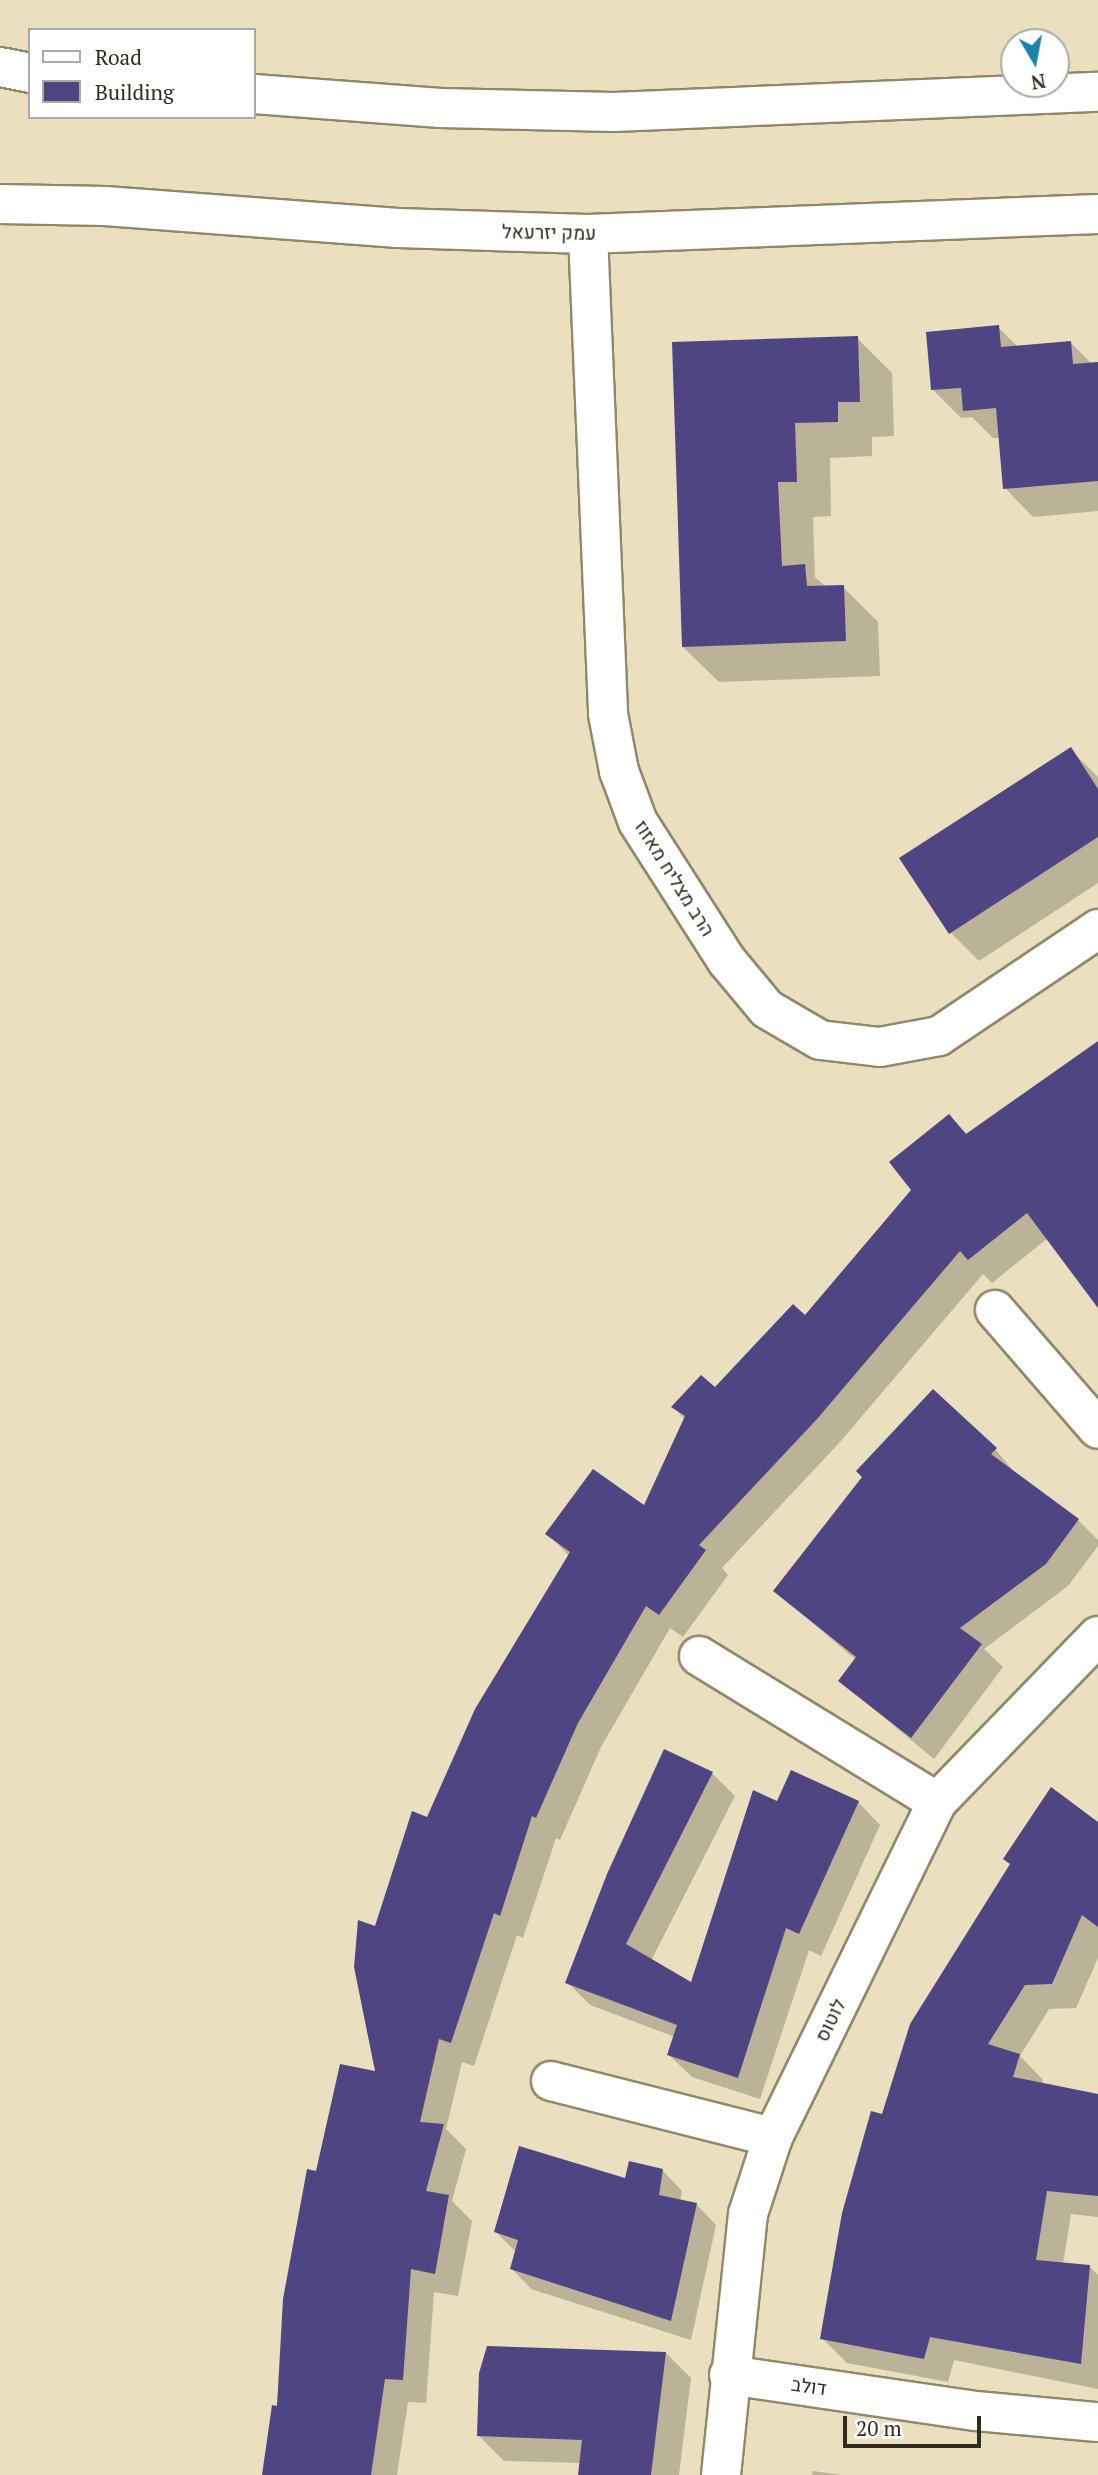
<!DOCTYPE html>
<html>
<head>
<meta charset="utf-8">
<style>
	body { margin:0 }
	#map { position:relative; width:1098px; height:2475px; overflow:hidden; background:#eae0bf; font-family:"PT Serif",Heebo,serif }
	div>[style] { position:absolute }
	.shadow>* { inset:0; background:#0003 }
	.building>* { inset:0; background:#4f4582 }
	.roads { filter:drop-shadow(2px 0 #91886a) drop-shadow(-2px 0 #91886a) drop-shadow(0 2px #91886a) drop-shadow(0 -2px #91886a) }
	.street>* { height:38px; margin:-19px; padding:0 19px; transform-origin:19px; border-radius:19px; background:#fff }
	.secondary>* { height:38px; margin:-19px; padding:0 19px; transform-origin:19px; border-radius:19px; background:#fff }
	span { translate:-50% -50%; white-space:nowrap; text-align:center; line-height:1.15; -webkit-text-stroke:7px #fff; paint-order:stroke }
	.street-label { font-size:19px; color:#2f2b1e }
	.legend { position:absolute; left:28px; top:28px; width:228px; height:91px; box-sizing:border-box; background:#fff; border:2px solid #acaaa5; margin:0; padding:9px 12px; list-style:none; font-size:21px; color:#2f2b1e }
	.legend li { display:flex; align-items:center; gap:14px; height:35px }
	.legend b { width:35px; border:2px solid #acaaa5 }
	.north { position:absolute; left:1000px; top:28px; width:70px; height:70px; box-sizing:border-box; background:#fff; border:2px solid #acaaa5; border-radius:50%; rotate:170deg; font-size:19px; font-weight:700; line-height:28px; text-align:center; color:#2f2b1e }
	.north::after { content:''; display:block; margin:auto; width:24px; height:32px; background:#1983ac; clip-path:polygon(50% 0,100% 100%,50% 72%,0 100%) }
	.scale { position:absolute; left:843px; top:2416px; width:138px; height:32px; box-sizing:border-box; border:4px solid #2f2b1e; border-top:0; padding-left:9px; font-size:21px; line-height:24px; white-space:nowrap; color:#2f2b1e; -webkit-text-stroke:5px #fff; paint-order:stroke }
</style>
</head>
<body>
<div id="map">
	<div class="shadow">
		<i style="clip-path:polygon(998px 327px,1018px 347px,1071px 343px,1092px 364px,1098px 363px,1098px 511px,1033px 517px,1005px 488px,1000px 438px,993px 438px,972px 417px,961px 418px,933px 390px)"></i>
		<i style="clip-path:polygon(857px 338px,892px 373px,894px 436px,872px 437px,872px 456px,830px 458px,831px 516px,813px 517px,815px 577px,826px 587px,843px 587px,878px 622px,880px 676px,719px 682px,683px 647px,674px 344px)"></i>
		<i style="clip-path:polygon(1070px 749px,1098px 777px,1098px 883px,979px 961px,950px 932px)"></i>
		<i style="clip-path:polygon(1098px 1043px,1098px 1305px,1048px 1238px,992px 1283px,983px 1274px,840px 1442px,722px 1568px,728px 1575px,683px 1637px,670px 1628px,601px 1747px,560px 1840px,556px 1838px,523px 1938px,517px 1935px,474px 2066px,462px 2062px,446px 2129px,466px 2149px,452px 2201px,472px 2221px,458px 2296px,434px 2292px,426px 2403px,408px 2402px,397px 2475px,264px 2475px,318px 2173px,378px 2074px,376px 1928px,428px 1820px,570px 1557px,548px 1534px,644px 1508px,685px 1419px,673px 1407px,715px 1389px,805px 1317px,913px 1190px,949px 1116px,968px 1135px)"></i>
		<i style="clip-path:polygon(995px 1449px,1016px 1474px,1078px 1520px,1098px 1540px,1098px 1546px,1068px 1586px,984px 1649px,1003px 1667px,934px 1759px,840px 1681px,856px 1660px,775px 1591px)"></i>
		<i style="clip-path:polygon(712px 1773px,735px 1796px,651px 1961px,692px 1985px,778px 1803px,858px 1802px,880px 1825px,821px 1956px,809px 1950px,760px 2099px,692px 2077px,669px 2055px,675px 2037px,590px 2005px,567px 1982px)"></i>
		<i style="clip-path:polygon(1098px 1824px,1098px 1958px,1076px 2008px,1049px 2009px,1020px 2056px,1043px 2080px,1042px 2085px,1098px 2096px,1098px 2217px,1071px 2214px,1063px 2264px,1089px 2266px,1098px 2275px,1098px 2389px,954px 2360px,948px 2382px,847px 2363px,822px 2338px,884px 2117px)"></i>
		<i style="clip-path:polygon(663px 2171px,682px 2191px,680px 2202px,697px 2205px,716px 2225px,691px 2340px,531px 2289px,512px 2269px,516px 2252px,496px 2232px,626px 2180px)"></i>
		<i style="clip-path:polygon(666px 2353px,691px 2378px,679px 2475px,580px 2475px,581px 2463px,504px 2461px,479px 2436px)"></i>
		<i style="clip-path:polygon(813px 2471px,842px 2475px,812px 2475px)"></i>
	</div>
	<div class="building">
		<i style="clip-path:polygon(999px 325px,1001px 347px,1071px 341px,1073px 364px,1098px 362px,1098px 481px,1003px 489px,996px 408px,963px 411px,961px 388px,931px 390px,926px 332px)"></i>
		<i style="clip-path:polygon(858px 336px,860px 402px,838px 402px,838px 422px,795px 423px,797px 482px,778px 482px,782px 566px,805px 564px,807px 586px,844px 585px,846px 641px,682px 647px,672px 342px)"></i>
		<i style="clip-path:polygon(1071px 747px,1098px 789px,1098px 837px,949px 934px,899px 858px)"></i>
		<i style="clip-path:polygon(1098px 1041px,1098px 1308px,1027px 1213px,968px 1260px,960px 1251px,817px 1419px,699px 1545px,706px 1550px,659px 1615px,646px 1606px,578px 1723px,536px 1818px,532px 1816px,500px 1916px,494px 1913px,451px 2043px,439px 2039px,420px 2122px,444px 2124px,426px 2191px,449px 2195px,435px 2274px,411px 2269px,403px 2380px,385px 2379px,371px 2475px,262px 2475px,272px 2405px,277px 2406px,283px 2299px,307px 2169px,316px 2171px,340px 2064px,375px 2071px,354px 1967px,358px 1920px,375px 1926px,412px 1811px,427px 1817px,475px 1709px,570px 1552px,545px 1534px,593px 1469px,644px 1505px,685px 1416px,671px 1407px,701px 1375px,715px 1387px,793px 1304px,805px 1315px,911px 1190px,889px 1162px,949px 1114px,966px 1134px)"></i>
		<i style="clip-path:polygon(933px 1389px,997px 1448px,991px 1454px,1079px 1519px,1046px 1564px,960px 1628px,982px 1644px,911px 1738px,838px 1681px,856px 1657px,773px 1591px,862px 1477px,856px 1471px)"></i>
		<i style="clip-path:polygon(664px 1749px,713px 1772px,626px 1944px,691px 1982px,753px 1790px,777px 1801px,791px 1770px,859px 1801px,799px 1934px,786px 1928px,738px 2078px,667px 2055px,677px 2025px,565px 1983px,607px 1874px)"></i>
		<i style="clip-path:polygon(1051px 1787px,1098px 1822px,1098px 1927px,1082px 1915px,1052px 1984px,1025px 1985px,988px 2044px,1020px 2054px,1013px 2077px,1098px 2094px,1098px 2196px,1047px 2191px,1036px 2260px,1090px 2265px,1081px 2364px,930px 2337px,924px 2359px,820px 2339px,842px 2213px,871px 2111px,882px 2114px,910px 2024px,1010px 1864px,1003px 1859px)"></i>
		<i style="clip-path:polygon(519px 2146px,625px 2178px,629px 2161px,663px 2169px,659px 2195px,697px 2203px,671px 2321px,510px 2269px,518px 2240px,494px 2232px)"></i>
		<i style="clip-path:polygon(487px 2346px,666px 2352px,651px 2475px,578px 2475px,582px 2440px,477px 2436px,479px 2373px)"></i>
	</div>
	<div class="roads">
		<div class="street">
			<i style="left:588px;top:234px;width:480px;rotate:87.6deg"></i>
			<i style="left:608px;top:714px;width:58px;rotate:79.1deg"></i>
			<i style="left:619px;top:771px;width:54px;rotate:69.6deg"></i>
			<i style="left:638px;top:822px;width:165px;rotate:57.4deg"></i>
			<i style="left:727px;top:961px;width:62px;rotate:50.2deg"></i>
			<i style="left:767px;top:1009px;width:61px;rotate:30.3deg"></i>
			<i style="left:820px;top:1040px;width:60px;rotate:6.7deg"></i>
			<i style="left:880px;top:1047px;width:60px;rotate:-10.6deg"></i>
			<i style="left:939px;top:1036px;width:192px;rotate:-33.9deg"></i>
			<i style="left:995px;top:1310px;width:157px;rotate:49.1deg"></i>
			<i style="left:699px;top:1656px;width:279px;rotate:31.5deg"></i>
			<i style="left:551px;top:2081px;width:229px;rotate:14.2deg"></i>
			<i style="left:729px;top:2375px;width:250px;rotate:8.3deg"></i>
			<i style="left:976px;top:2411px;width:122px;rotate:5.2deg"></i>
			<i style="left:721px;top:2475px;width:262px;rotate:-84.1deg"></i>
			<i style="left:748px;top:2214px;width:81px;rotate:-72deg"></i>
			<i style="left:773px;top:2137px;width:373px;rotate:-63.9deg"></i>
			<i style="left:937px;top:1802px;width:231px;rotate:-45.9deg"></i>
		</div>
		<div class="secondary">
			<i style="left:0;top:67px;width:31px;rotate:11deg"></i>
			<i style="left:254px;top:94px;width:187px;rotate:4.3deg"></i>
			<i style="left:440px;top:108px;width:174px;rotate:1.3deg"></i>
			<i style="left:614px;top:112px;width:484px;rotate:-2.4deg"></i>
			<i style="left:0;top:204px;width:105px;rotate:1.1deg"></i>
			<i style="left:105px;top:206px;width:294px;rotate:4.3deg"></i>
			<i style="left:398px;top:228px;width:190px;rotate:1.8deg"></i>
			<i style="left:588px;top:234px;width:510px;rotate:-2.25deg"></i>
		</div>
	</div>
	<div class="street-label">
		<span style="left:549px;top:232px;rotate:1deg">עמק יזרעאל</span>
		<span style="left:675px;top:878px;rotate:58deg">הרב מצליח מאזוז</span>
		<span style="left:830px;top:2020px;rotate:-64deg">לוטוס</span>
		<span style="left:809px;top:2386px;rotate:8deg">דולב</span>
	</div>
	<ul class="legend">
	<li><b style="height:9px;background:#fff"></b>Road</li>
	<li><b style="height:19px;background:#4f4582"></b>Building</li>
	</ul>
	<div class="north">N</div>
	<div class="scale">20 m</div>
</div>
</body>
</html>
